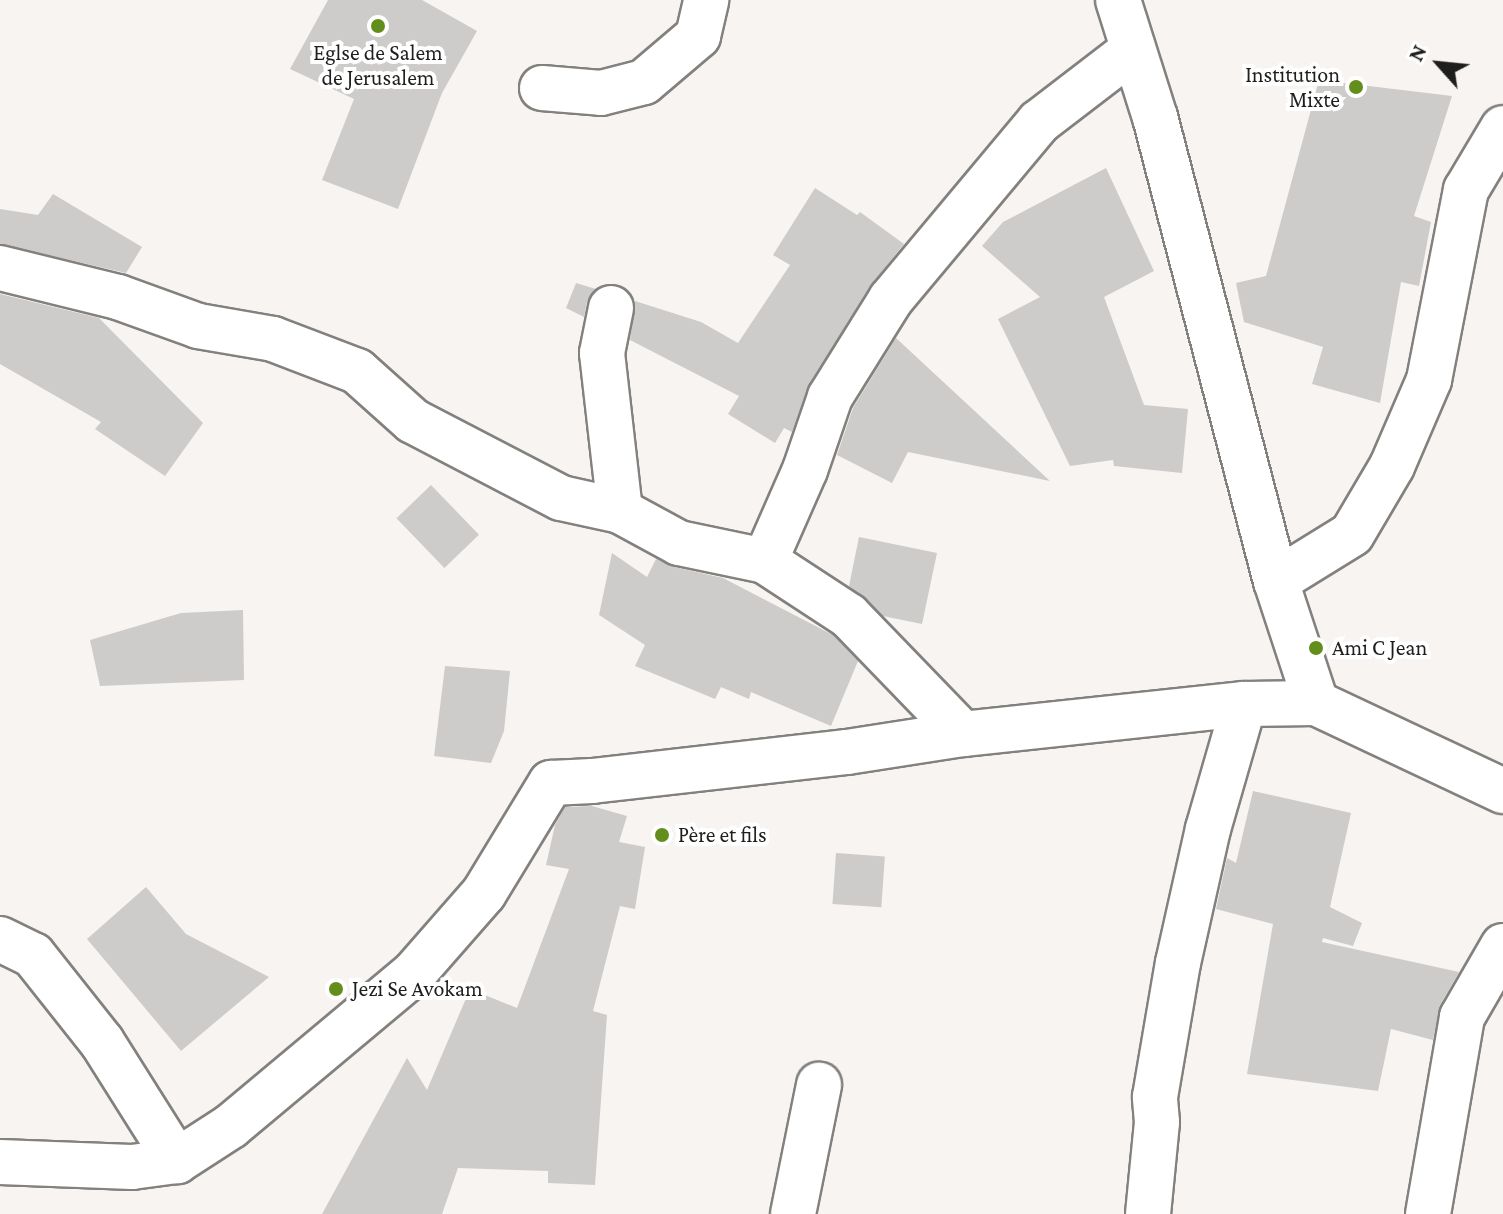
<!DOCTYPE html>
<html>
<head>
<meta charset="utf-8">
<style>
	body { margin:0 }
	#map { position:relative; width:1503px; height:1214px; overflow:hidden; background:#f7f4f2; font-family:"Crimson Pro",serif }
	div>[style] { position:absolute }
	.building>* { inset:0; background:#ceccca; transform-origin:0 0 }
	.roads { filter:drop-shadow(2px 0 #83817e) drop-shadow(-2px 0 #83817e) drop-shadow(0 2px #83817e) drop-shadow(0 -2px #83817e) }
	.minor>* { height:44px; margin:-22px; padding:0 22px; transform-origin:22px; border-radius:22px; background:#fff }
	.dots>* { width:22px; height:22px; translate:-50% -50%; box-sizing:border-box; border:4px solid #fff; border-radius:50% }
	span { translate:-50% -50%; white-space:nowrap; text-align:center; line-height:1.15; -webkit-text-stroke:8px #fff; paint-order:stroke }
	.poi-label { font-size:22px; color:#1e1e1d }
	.right { translate:-100% -50%; text-align:right }
	.left { translate:0 -50%; text-align:left }
	.north { position:absolute; left:1399px; top:24px; width:80px; height:80px; -webkit-text-stroke:6px #fff; paint-order:stroke; rotate:297deg; font-size:22px; font-weight:700; line-height:32px; text-align:center; color:#1e1e1d }
	.north::after { content:''; display:block; margin:auto; width:28px; height:36px; background:#1e1e1d; clip-path:polygon(50% 0,100% 100%,50% 72%,0 100%) }
</style>
</head>
<body>
<div id="map">
	<div class="building">
		<i style="clip-path:polygon(328px 0,422px 0,477px 31px,442px 93px,398px 209px,322px 180px,354px 99px,290px 69px)"></i>
		<i style="clip-path:polygon(1319px 80px,1452px 96px,1414px 216px,1431px 222px,1419px 286px,1401px 282px,1380px 403px,1312px 384px,1323px 347px,1244px 322px,1236px 283px,1266px 276px)"></i>
		<i style="clip-path:polygon(1106px 168px,1154px 271px,1104px 297px,1144px 405px,1188px 409px,1182px 473px,1114px 466px,1113px 460px,1070px 466px,998px 319px,1040px 297px,982px 246px,1003px 222px)"></i>
		<i style="clip-path:polygon(815px 188px,857px 215px,860px 212px,904px 244px,870px 286px,809px 384px,792px 432px,784px 428px,775px 443px,728px 414px,739px 396px,630px 340px,635px 301px,701px 322px,738px 343px,790px 265px,773px 255px)"></i>
		<i style="clip-path:polygon(53px 194px,142px 247px,126px 273px,0 244px,0 209px,38px 215px)"></i>
		<i style="clip-path:polygon(576px 283px,596px 289px,587px 302px,584px 317px,566px 308px)"></i>
		<i style="clip-path:polygon(0 294px,99px 318px,203px 423px,165px 476px,95px 429px,101px 422px,0 364px)"></i>
		<i style="clip-path:polygon(896px 338px,1050px 481px,908px 452px,892px 483px,837px 455px,853px 408px)"></i>
		<i style="left:431px;top:485px;width:69px;height:48px;rotate:46deg"></i>
		<i style="clip-path:polygon(859px 537px,937px 553px,922px 624px,883px 616px,849px 586px)"></i>
		<i style="clip-path:polygon(612px 553px,647px 577px,656px 559px,674px 567px,723px 578px,833px 635px,858px 661px,831px 726px,751px 692px,749px 699px,721px 687px,715px 699px,635px 666px,645px 645px,599px 615px)"></i>
		<i style="clip-path:polygon(243px 610px,244px 680px,100px 686px,90px 640px,181px 613px)"></i>
		<i style="clip-path:polygon(445px 666px,510px 671px,504px 731px,491px 763px,434px 756px)"></i>
		<i style="clip-path:polygon(1253px 791px,1351px 813px,1330px 907px,1362px 923px,1353px 946px,1323px 938px,1322px 942px,1459px 972px,1440px 1005px,1433px 1040px,1391px 1029px,1378px 1091px,1247px 1074px,1273px 924px,1216px 909px,1227px 858px,1236px 863px)"></i>
		<i style="clip-path:polygon(592px 806px,627px 816px,619px 842px,645px 847px,635px 909px,620px 906px,593px 1011px,607px 1015px,595px 1185px,548px 1183px,548px 1171px,458px 1168px,442px 1214px,322px 1214px,407px 1058px,427px 1090px,470px 989px,517px 1008px,569px 869px,546px 865px,555px 825px,565px 807px)"></i>
		<i style="left:836px;top:853px;width:49px;height:51px;rotate:4deg"></i>
		<i style="clip-path:polygon(146px 887px,186px 934px,269px 977px,181px 1051px,87px 939px)"></i>
	</div>
	<div class="roads">
		<div class="minor">
			<i style="left:1118px;top:0;width:123px;rotate:72.5deg"></i>
			<i style="left:1155px;top:117px;width:480px;rotate:75.4deg"></i>
			<i style="left:1276px;top:581px;width:128px;rotate:71.8deg"></i>
			<i style="left:542px;top:88px;width:59px;rotate:4.8deg"></i>
			<i style="left:601px;top:93px;width:44px;rotate:-14.3deg"></i>
			<i style="left:644px;top:82px;width:71px;rotate:-40.4deg"></i>
			<i style="left:698px;top:36px;width:37px;rotate:-77deg"></i>
			<i style="left:0;top:268px;width:122px;rotate:13.8deg"></i>
			<i style="left:118px;top:297px;width:85px;rotate:19.9deg"></i>
			<i style="left:198px;top:326px;width:76px;rotate:9.8deg"></i>
			<i style="left:273px;top:339px;width:90px;rotate:20.9deg"></i>
			<i style="left:357px;top:371px;width:75px;rotate:41.8deg"></i>
			<i style="left:413px;top:421px;width:167px;rotate:27.5deg"></i>
			<i style="left:561px;top:498px;width:60px;rotate:12.4deg"></i>
			<i style="left:620px;top:511px;width:67px;rotate:28.5deg"></i>
			<i style="left:679px;top:543px;width:88px;rotate:11.8deg"></i>
			<i style="left:765px;top:561px;width:100px;rotate:33.2deg"></i>
			<i style="left:849px;top:616px;width:164px;rotate:46deg"></i>
			<i style="left:611px;top:308px;width:46px;rotate:101.3deg"></i>
			<i style="left:602px;top:353px;width:159px;rotate:83.5deg"></i>
			<i style="left:765px;top:561px;width:99px;rotate:-66.3deg"></i>
			<i style="left:805px;top:470px;width:77px;rotate:-71.1deg"></i>
			<i style="left:830px;top:397px;width:115px;rotate:-58.1deg"></i>
			<i style="left:891px;top:299px;width:231px;rotate:-50.1deg"></i>
			<i style="left:1039px;top:122px;width:118px;rotate:-37.5deg"></i>
			<i style="left:1276px;top:581px;width:89px;rotate:-31.7deg"></i>
			<i style="left:1352px;top:534px;width:79px;rotate:-59.5deg"></i>
			<i style="left:1392px;top:466px;width:94px;rotate:-66.7deg"></i>
			<i style="left:1429px;top:380px;width:194px;rotate:-79deg"></i>
			<i style="left:1466px;top:190px;width:72px;rotate:-59.2deg"></i>
			<i style="left:0;top:939px;width:37px;rotate:26deg"></i>
			<i style="left:33px;top:955px;width:111px;rotate:51.6deg"></i>
			<i style="left:102px;top:1042px;width:141px;rotate:57.8deg"></i>
			<i style="left:0;top:1162px;width:132px;rotate:2.2deg"></i>
			<i style="left:132px;top:1167px;width:45px;rotate:-7.6deg"></i>
			<i style="left:177px;top:1161px;width:64px;rotate:-32.9deg"></i>
			<i style="left:231px;top:1126px;width:239px;rotate:-39.9deg"></i>
			<i style="left:414px;top:973px;width:106px;rotate:-48.8deg"></i>
			<i style="left:484px;top:893px;width:129px;rotate:-58.7deg"></i>
			<i style="left:551px;top:783px;width:41px;rotate:-2.8deg"></i>
			<i style="left:592px;top:781px;width:257px;rotate:-6.5deg"></i>
			<i style="left:847px;top:752px;width:117px;rotate:-8.8deg"></i>
			<i style="left:963px;top:734px;width:283px;rotate:-6.1deg"></i>
			<i style="left:1244px;top:704px;width:72px;rotate:-0.8deg"></i>
			<i style="left:1316px;top:703px;width:207px;rotate:25.2deg"></i>
			<i style="left:793px;top:1214px;width:132px;rotate:-78.6deg"></i>
			<i style="left:1148px;top:1214px;width:92px;rotate:-84.4deg"></i>
			<i style="left:1157px;top:1122px;width:25px;rotate:-95deg"></i>
			<i style="left:1155px;top:1097px;width:136px;rotate:-80.3deg"></i>
			<i style="left:1178px;top:963px;width:137px;rotate:-77.4deg"></i>
			<i style="left:1208px;top:829px;width:130px;rotate:-73.9deg"></i>
			<i style="left:1428px;top:1214px;width:200px;rotate:-80.2deg"></i>
			<i style="left:1462px;top:1017px;width:82px;rotate:-60deg"></i>
		</div>
	</div>
	<div class="dots">
		<i style="left:378px;top:26px;background:#648e1c"></i>
		<i style="left:1356px;top:87px;background:#648e1c"></i>
		<i style="left:1316px;top:648px;background:#648e1c"></i>
		<i style="left:662px;top:835px;background:#648e1c"></i>
		<i style="left:336px;top:989px;background:#648e1c"></i>
	</div>
	<div class="poi-label">
		<span style="left:378px;top:65px">Eglse de Salem<br>de Jerusalem</span>
		<span class="right" style="left:1340px;top:87px">Institution<br>Mixte</span>
		<span class="left" style="left:1332px;top:648px">Ami C Jean</span>
		<span class="left" style="left:678px;top:835px">Père et fils</span>
		<span class="left" style="left:352px;top:989px">Jezi Se Avokam</span>
	</div>
	<div class="north">N</div>
</div>
</body>
</html>
